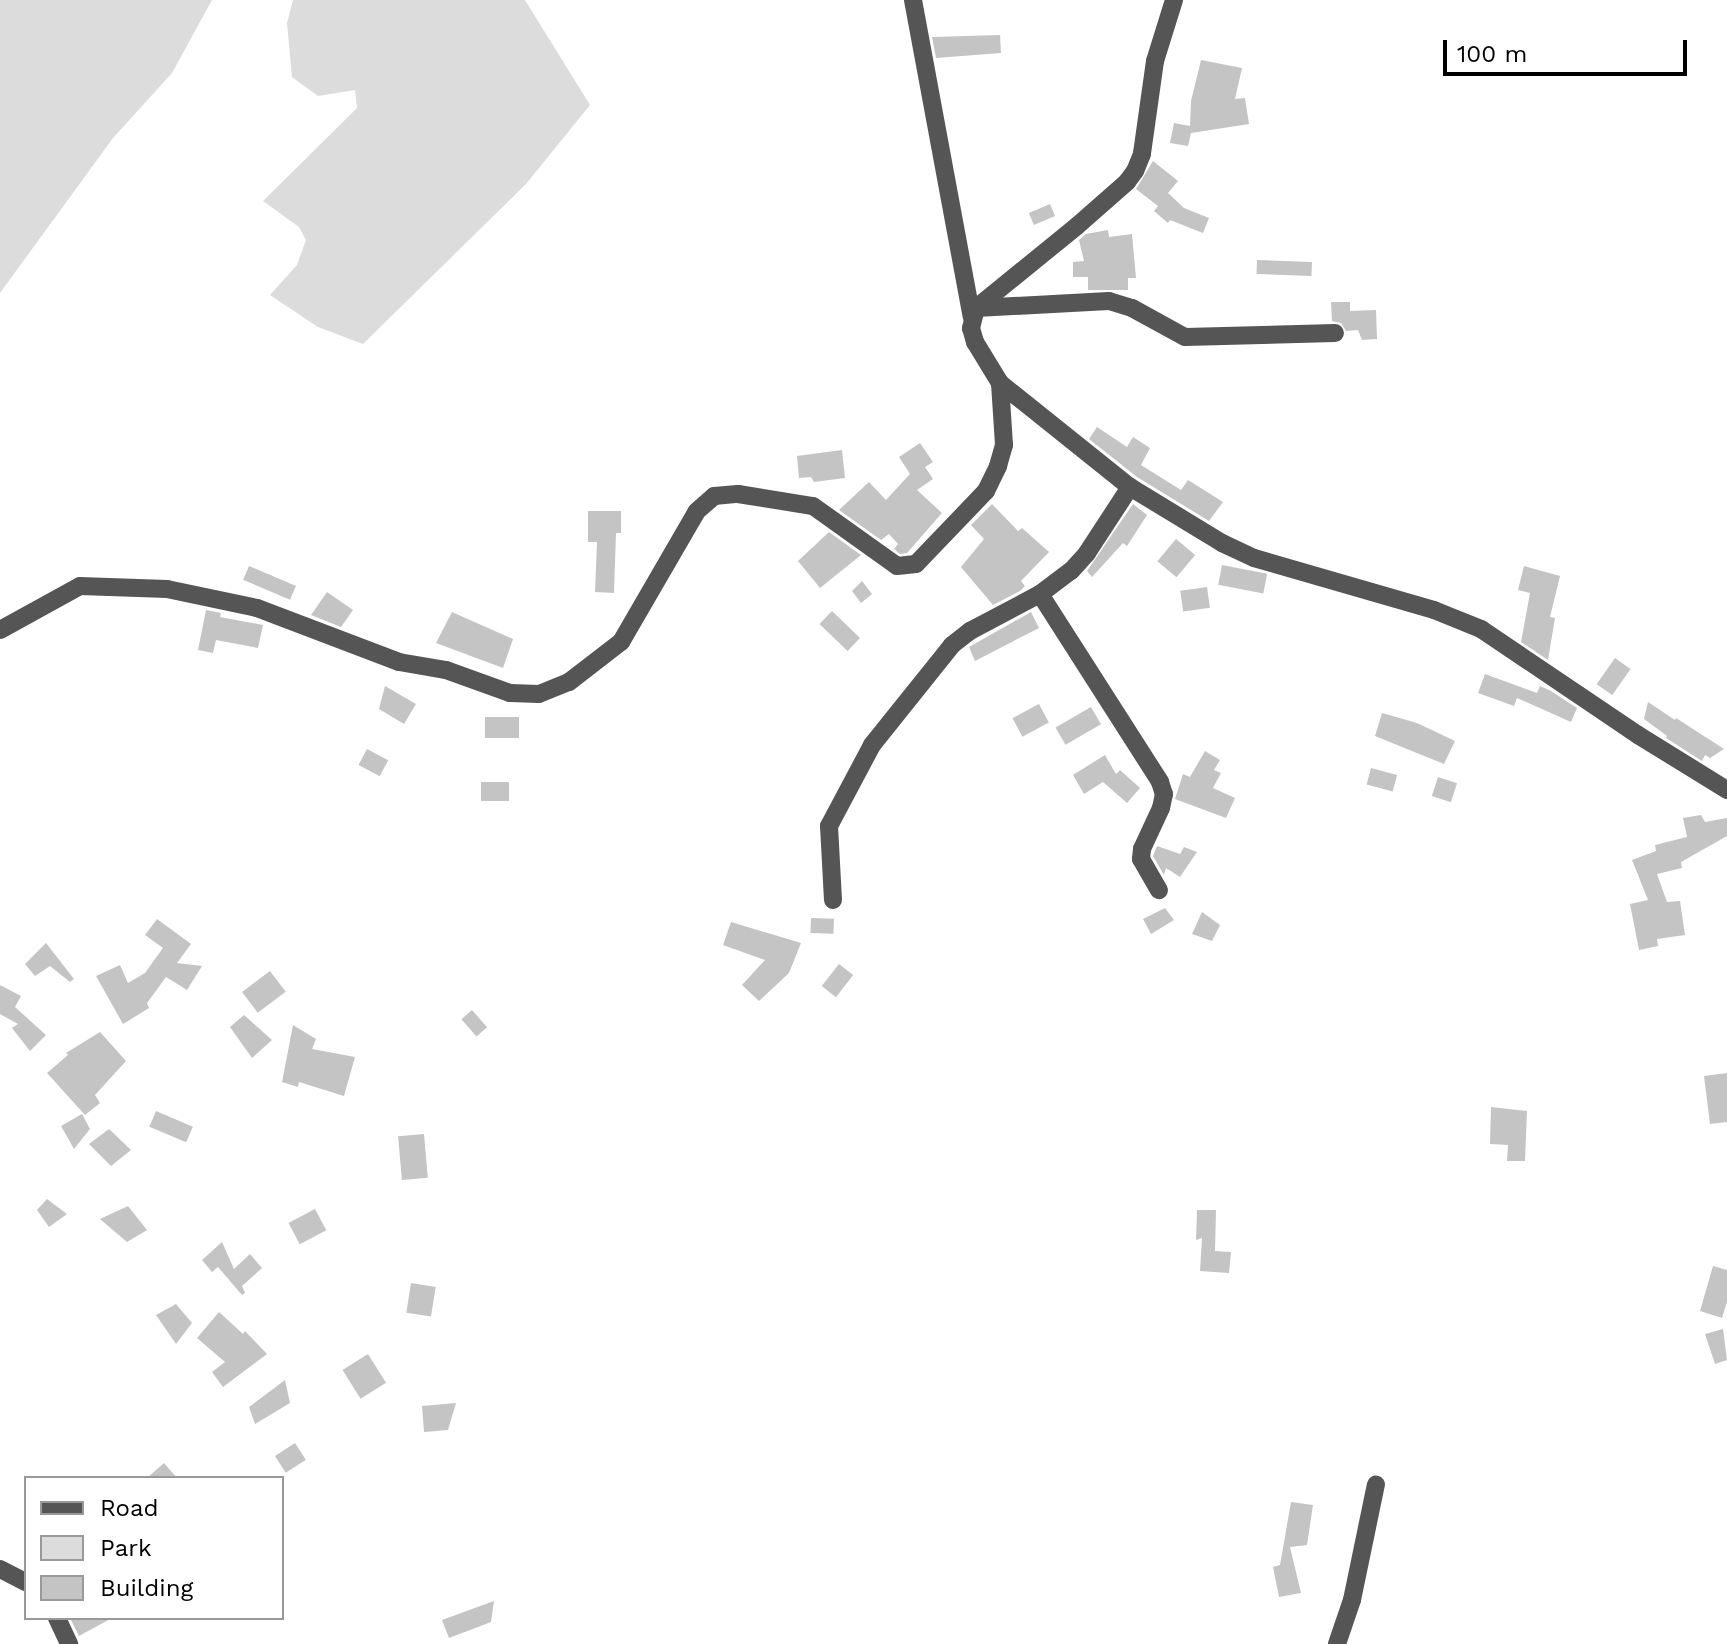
<!DOCTYPE html>
<html>
<head>
<meta charset="utf-8">
<style>
	body { margin:0 }
	#map { position:relative; width:1727px; height:1644px; overflow:hidden; background:#fff; font-family:"Work Sans",sans-serif }
	div>[style] { position:absolute }
	.green>* { inset:0; background:#dcdcdc }
	.building>* { inset:0; background:#c4c4c4; transform-origin:0 0 }
	.minor>* { height:18px; margin:-9px; padding:0 9px; transform-origin:9px; border-radius:9px; background:#555 }
	span { translate:-50% -50%; white-space:nowrap; text-align:center; line-height:1.15; -webkit-text-stroke:8px #fff; paint-order:stroke }
	.legend { position:absolute; left:24px; top:1476px; width:260px; height:144px; box-sizing:border-box; background:#fff; border:2px solid #999; margin:0; padding:10px 14px; list-style:none; font-size:24px; color:#000 }
	.legend li { display:flex; align-items:center; gap:16px; height:40px }
	.legend b { width:40px; border:2px solid #999 }
	.scale { position:absolute; left:1443px; top:40px; width:244px; height:36px; box-sizing:border-box; border:4px solid #000; border-top:0; padding-left:10px; font-size:24px; line-height:28px; white-space:nowrap; color:#000; -webkit-text-stroke:6px #fff; paint-order:stroke }
</style>
</head>
<body>
<div id="map">
	<div class="green">
		<i style="clip-path:polygon(0 0,212px 0,172px 73px,113px 138px,0 293px)"></i>
		<i style="clip-path:polygon(293px 0,525px 0,590px 105px,526px 184px,363px 344px,318px 327px,270px 295px,297px 265px,306px 240px,299px 227px,263px 201px,357px 108px,355px 90px,318px 96px,292px 77px,287px 23px)"></i>
	</div>
	<div class="building">
		<i style="clip-path:polygon(1000px 35px,1001px 53px,936px 58px,932px 37px)"></i>
		<i style="clip-path:polygon(1201px 60px,1242px 68px,1235px 99px,1245px 98px,1249px 124px,1191px 133px,1188px 146px,1170px 143px,1174px 123px,1190px 126px,1191px 101px)"></i>
		<i style="clip-path:polygon(1153px 161px,1178px 181px,1168px 193px,1184px 208px,1209px 218px,1203px 233px,1170px 220px,1168px 223px,1154px 211px,1158px 206px,1136px 189px)"></i>
		<i style="left:1050px;top:204px;width:13px;height:23px;rotate:67deg"></i>
		<i style="clip-path:polygon(1108px 230px,1109px 237px,1132px 234px,1136px 278px,1128px 278px,1128px 290px,1088px 290px,1088px 277px,1073px 277px,1073px 262px,1084px 261px,1079px 240px,1086px 234px)"></i>
		<i style="left:1257px;top:260px;width:55px;height:14px;rotate:2deg"></i>
		<i style="clip-path:polygon(1331px 302px,1350px 302px,1350px 311px,1376px 310px,1377px 339px,1362px 340px,1358px 330px,1346px 331px,1341px 323px,1332px 321px)"></i>
		<i style="clip-path:polygon(1097px 427px,1127px 447px,1133px 437px,1150px 448px,1141px 465px,1181px 490px,1188px 480px,1223px 502px,1209px 521px,1137px 477px,1089px 439px)"></i>
		<i style="clip-path:polygon(920px 443px,933px 462px,925px 467px,933px 479px,917px 490px,942px 513px,907px 553px,900px 554px,894px 549px,898px 544px,889px 534px,881px 540px,839px 510px,869px 482px,886px 500px,910px 474px,899px 457px)"></i>
		<i style="clip-path:polygon(842px 450px,845px 478px,814px 482px,811px 477px,799px 478px,797px 456px)"></i>
		<i style="clip-path:polygon(992px 504px,1018px 531px,1022px 528px,1049px 552px,1021px 581px,1025px 586px,1020px 591px,993px 605px,961px 567px,984px 539px,971px 525px)"></i>
		<i style="clip-path:polygon(1133px 504px,1147px 515px,1127px 546px,1123px 543px,1092px 577px,1087px 571px)"></i>
		<i style="clip-path:polygon(588px 511px,621px 511px,621px 533px,616px 533px,614px 593px,595px 592px,597px 542px,588px 542px)"></i>
		<i style="clip-path:polygon(829px 532px,861px 555px,820px 588px,798px 561px)"></i>
		<i style="left:1176px;top:539px;width:25px;height:29px;rotate:40deg"></i>
		<i style="left:1222px;top:565px;width:46px;height:20px;rotate:11deg"></i>
		<i style="left:249px;top:566px;width:51px;height:15px;rotate:23deg"></i>
		<i style="clip-path:polygon(1524px 566px,1560px 576px,1550px 617px,1555px 618px,1548px 660px,1521px 642px,1530px 593px,1518px 590px)"></i>
		<i style="clip-path:polygon(862px 581px,872px 594px,861px 603px,852px 591px)"></i>
		<i style="left:1207px;top:587px;width:21px;height:27px;rotate:82deg"></i>
		<i style="clip-path:polygon(327px 592px,353px 610px,341px 627px,311px 615px)"></i>
		<i style="clip-path:polygon(206px 610px,221px 613px,220px 617px,263px 625px,258px 648px,216px 640px,213px 653px,198px 650px)"></i>
		<i style="left:832px;top:611px;width:39px;height:18px;rotate:44deg"></i>
		<i style="clip-path:polygon(452px 612px,513px 639px,503px 668px,436px 643px)"></i>
		<i style="clip-path:polygon(1031px 612px,1039px 628px,975px 661px,969px 647px)"></i>
		<i style="left:1615px;top:658px;width:19px;height:32px;rotate:35deg"></i>
		<i style="clip-path:polygon(1485px 674px,1537px 693px,1540px 686px,1551px 691px,1577px 708px,1571px 722px,1517px 698px,1514px 706px,1478px 693px)"></i>
		<i style="clip-path:polygon(385px 686px,416px 704px,404px 724px,379px 709px)"></i>
		<i style="clip-path:polygon(1648px 702px,1675px 720px,1676px 718px,1724px 749px,1710px 758px,1705px 755px,1702px 761px,1666px 738px,1667px 736px,1644px 719px)"></i>
		<i style="left:1039px;top:704px;width:21px;height:30px;rotate:62deg"></i>
		<i style="left:1091px;top:707px;width:20px;height:41px;rotate:60deg"></i>
		<i style="clip-path:polygon(1382px 713px,1417px 723px,1455px 741px,1444px 764px,1375px 736px)"></i>
		<i style="left:519px;top:717px;width:21px;height:34px;rotate:90deg"></i>
		<i style="left:367px;top:749px;width:24px;height:18px;rotate:28deg"></i>
		<i style="clip-path:polygon(1205px 751px,1220px 760px,1214px 770px,1221px 773px,1213px 788px,1235px 798px,1226px 818px,1175px 799px,1183px 774px,1190px 777px)"></i>
		<i style="clip-path:polygon(1105px 755px,1116px 774px,1120px 770px,1140px 788px,1127px 803px,1103px 782px,1084px 794px,1073px 775px)"></i>
		<i style="left:1371px;top:768px;width:27px;height:17px;rotate:15deg"></i>
		<i style="left:1438px;top:777px;width:20px;height:20px;rotate:18deg"></i>
		<i style="left:481px;top:782px;width:28px;height:19px"></i>
		<i style="clip-path:polygon(1701px 815px,1705px 822px,1727px 818px,1727px 836px,1681px 862px,1682px 868px,1657px 874px,1667px 902px,1680px 901px,1685px 935px,1657px 939px,1658px 946px,1639px 950px,1630px 904px,1648px 900px,1632px 860px,1656px 851px,1655px 845px,1687px 837px,1683px 818px)"></i>
		<i style="clip-path:polygon(1157px 846px,1180px 854px,1184px 847px,1197px 852px,1180px 877px,1166px 868px,1164px 875px,1153px 856px)"></i>
		<i style="clip-path:polygon(1165px 908px,1174px 920px,1151px 934px,1143px 919px)"></i>
		<i style="clip-path:polygon(1202px 912px,1220px 925px,1212px 941px,1192px 934px)"></i>
		<i style="left:811px;top:918px;width:23px;height:15px;rotate:2deg"></i>
		<i style="clip-path:polygon(157px 919px,191px 944px,177px 963px,202px 966px,187px 990px,166px 977px,147px 1003px,149px 1008px,123px 1024px,96px 976px,120px 965px,128px 983px,145px 973px,163px 948px,145px 935px)"></i>
		<i style="clip-path:polygon(731px 922px,801px 943px,789px 973px,759px 1001px,742px 985px,765px 960px,723px 945px)"></i>
		<i style="clip-path:polygon(46px 943px,74px 979px,70px 982px,50px 966px,35px 976px,25px 964px)"></i>
		<i style="left:839px;top:964px;width:18px;height:28px;rotate:38deg"></i>
		<i style="left:270px;top:971px;width:26px;height:35px;rotate:53deg"></i>
		<i style="clip-path:polygon(0 985px,21px 996px,15px 1007px,46px 1035px,30px 1051px,12px 1028px,18px 1024px,0 1014px)"></i>
		<i style="left:472px;top:1010px;width:23px;height:14px;rotate:49deg"></i>
		<i style="clip-path:polygon(244px 1015px,272px 1040px,252px 1058px,230px 1027px)"></i>
		<i style="clip-path:polygon(293px 1025px,316px 1039px,312px 1049px,355px 1057px,344px 1096px,299px 1082px,298px 1087px,282px 1082px)"></i>
		<i style="clip-path:polygon(100px 1032px,126px 1061px,95px 1095px,100px 1103px,85px 1115px,47px 1073px,68px 1055px,66px 1053px)"></i>
		<i style="clip-path:polygon(1727px 1073px,1727px 1122px,1710px 1124px,1704px 1076px)"></i>
		<i style="clip-path:polygon(1491px 1107px,1527px 1111px,1525px 1161px,1507px 1161px,1508px 1145px,1490px 1144px)"></i>
		<i style="left:156px;top:1111px;width:40px;height:17px;rotate:23deg"></i>
		<i style="clip-path:polygon(82px 1114px,90px 1129px,74px 1149px,61px 1126px)"></i>
		<i style="clip-path:polygon(109px 1129px,131px 1150px,111px 1166px,89px 1144px)"></i>
		<i style="left:424px;top:1134px;width:44px;height:26px;rotate:85deg"></i>
		<i style="clip-path:polygon(47px 1199px,67px 1214px,49px 1227px,37px 1210px)"></i>
		<i style="clip-path:polygon(128px 1206px,147px 1230px,127px 1242px,100px 1219px)"></i>
		<i style="left:315px;top:1209px;width:24px;height:30px;rotate:62deg"></i>
		<i style="clip-path:polygon(1197px 1210px,1216px 1210px,1215px 1251px,1231px 1252px,1229px 1273px,1200px 1271px,1202px 1238px,1196px 1240px)"></i>
		<i style="clip-path:polygon(222px 1242px,234px 1269px,250px 1254px,262px 1268px,242px 1286px,245px 1293px,242px 1295px,218px 1267px,212px 1272px,202px 1260px)"></i>
		<i style="clip-path:polygon(1713px 1266px,1727px 1270px,1727px 1302px,1722px 1318px,1700px 1311px)"></i>
		<i style="left:411px;top:1283px;width:25px;height:30px;rotate:9deg"></i>
		<i style="clip-path:polygon(176px 1304px,192px 1323px,176px 1344px,156px 1315px)"></i>
		<i style="clip-path:polygon(219px 1312px,243px 1334px,245px 1331px,267px 1354px,223px 1387px,212px 1372px,225px 1362px,197px 1338px)"></i>
		<i style="clip-path:polygon(1723px 1329px,1727px 1360px,1715px 1364px,1705px 1334px)"></i>
		<i style="left:368px;top:1354px;width:34px;height:30px;rotate:58deg"></i>
		<i style="clip-path:polygon(285px 1380px,290px 1403px,255px 1424px,249px 1407px)"></i>
		<i style="clip-path:polygon(456px 1403px,448px 1430px,424px 1432px,422px 1406px)"></i>
		<i style="left:295px;top:1443px;width:20px;height:24px;rotate:57deg"></i>
		<i style="clip-path:polygon(164px 1463px,177px 1478px,147px 1478px)"></i>
		<i style="clip-path:polygon(1291px 1502px,1313px 1505px,1307px 1545px,1290px 1547px,1301px 1593px,1279px 1597px,1273px 1567px,1280px 1565px)"></i>
		<i style="clip-path:polygon(494px 1601px,491px 1622px,449px 1638px,442px 1620px)"></i>
		<i style="clip-path:polygon(70px 1618px,112px 1618px,79px 1636px)"></i>
	</div>
	<div class="minor">
		<i style="left:913px;top:0;width:322px;rotate:79.5deg"></i>
		<i style="left:1174px;top:0;width:64px;rotate:107.3deg"></i>
		<i style="left:1155px;top:61px;width:94px;rotate:98deg"></i>
		<i style="left:1142px;top:154px;width:18px;rotate:112deg"></i>
		<i style="left:1135px;top:171px;width:14px;rotate:126deg"></i>
		<i style="left:1127px;top:182px;width:67px;rotate:138.7deg"></i>
		<i style="left:1077px;top:226px;width:130px;rotate:140.9deg"></i>
		<i style="left:976px;top:308px;width:21px;rotate:104deg"></i>
		<i style="left:971px;top:328px;width:15px;rotate:74deg"></i>
		<i style="left:975px;top:342px;width:48px;rotate:58.6deg"></i>
		<i style="left:1000px;top:383px;width:166px;rotate:38.7deg"></i>
		<i style="left:1130px;top:487px;width:108px;rotate:31.3deg"></i>
		<i style="left:1222px;top:543px;width:35px;rotate:25deg"></i>
		<i style="left:1254px;top:558px;width:187px;rotate:16.1deg"></i>
		<i style="left:1434px;top:610px;width:51px;rotate:22deg"></i>
		<i style="left:1481px;top:629px;width:189px;rotate:34deg"></i>
		<i style="left:1638px;top:735px;width:105px;rotate:31.7deg"></i>
		<i style="left:976px;top:308px;width:133px;rotate:-3deg"></i>
		<i style="left:1109px;top:301px;width:24px;rotate:17deg"></i>
		<i style="left:1132px;top:308px;width:60px;rotate:28.7deg"></i>
		<i style="left:1185px;top:337px;width:150px;rotate:-1.5deg"></i>
		<i style="left:1040px;top:594px;width:223px;rotate:57.4deg"></i>
		<i style="left:1160px;top:782px;width:13px;rotate:72deg"></i>
		<i style="left:1164px;top:794px;width:14px;rotate:102deg"></i>
		<i style="left:1161px;top:808px;width:45px;rotate:114.9deg"></i>
		<i style="left:1142px;top:849px;width:10px;rotate:96deg"></i>
		<i style="left:1141px;top:859px;width:36px;rotate:60deg"></i>
		<i style="left:0;top:630px;width:91px;rotate:-28.8deg"></i>
		<i style="left:80px;top:586px;width:87px;rotate:2deg"></i>
		<i style="left:167px;top:589px;width:92px;rotate:11.9deg"></i>
		<i style="left:257px;top:608px;width:152px;rotate:20.8deg"></i>
		<i style="left:399px;top:662px;width:48px;rotate:9.7deg"></i>
		<i style="left:446px;top:670px;width:68px;rotate:19.8deg"></i>
		<i style="left:510px;top:693px;width:29px;rotate:2deg"></i>
		<i style="left:539px;top:694px;width:32px;rotate:-22deg"></i>
		<i style="left:569px;top:682px;width:66px;rotate:-37.6deg"></i>
		<i style="left:621px;top:642px;width:151px;rotate:-59.9deg"></i>
		<i style="left:697px;top:511px;width:23px;rotate:-41deg"></i>
		<i style="left:714px;top:496px;width:24px;rotate:-5deg"></i>
		<i style="left:738px;top:494px;width:76px;rotate:9.1deg"></i>
		<i style="left:813px;top:506px;width:103px;rotate:35.5deg"></i>
		<i style="left:897px;top:566px;width:19px;rotate:-6deg"></i>
		<i style="left:916px;top:564px;width:101px;rotate:-46.2deg"></i>
		<i style="left:986px;top:491px;width:28px;rotate:-64deg"></i>
		<i style="left:998px;top:466px;width:22px;rotate:-74deg"></i>
		<i style="left:1004px;top:445px;width:62px;rotate:-93.7deg"></i>
		<i style="left:833px;top:900px;width:74px;rotate:-93.1deg"></i>
		<i style="left:829px;top:826px;width:92px;rotate:-62deg"></i>
		<i style="left:872px;top:745px;width:128px;rotate:-51.3deg"></i>
		<i style="left:952px;top:645px;width:23px;rotate:-38deg"></i>
		<i style="left:970px;top:631px;width:79px;rotate:-27.9deg"></i>
		<i style="left:1040px;top:594px;width:39px;rotate:-37deg"></i>
		<i style="left:1071px;top:571px;width:24px;rotate:-48deg"></i>
		<i style="left:1087px;top:553px;width:79px;rotate:-56.9deg"></i>
		<i style="left:0;top:1569px;width:29px;rotate:27deg"></i>
		<i style="left:57px;top:1618px;width:29px;rotate:65deg"></i>
		<i style="left:1337px;top:1644px;width:46px;rotate:-71.2deg"></i>
		<i style="left:1352px;top:1600px;width:118px;rotate:-78.3deg"></i>
	</div>
	<ul class="legend">
	<li><b style="height:10px;background:#555"></b>Road</li>
	<li><b style="height:22px;background:#dcdcdc"></b>Park</li>
	<li><b style="height:22px;background:#c4c4c4"></b>Building</li>
	</ul>
	<div class="scale">100 m</div>
</div>
</body>
</html>
